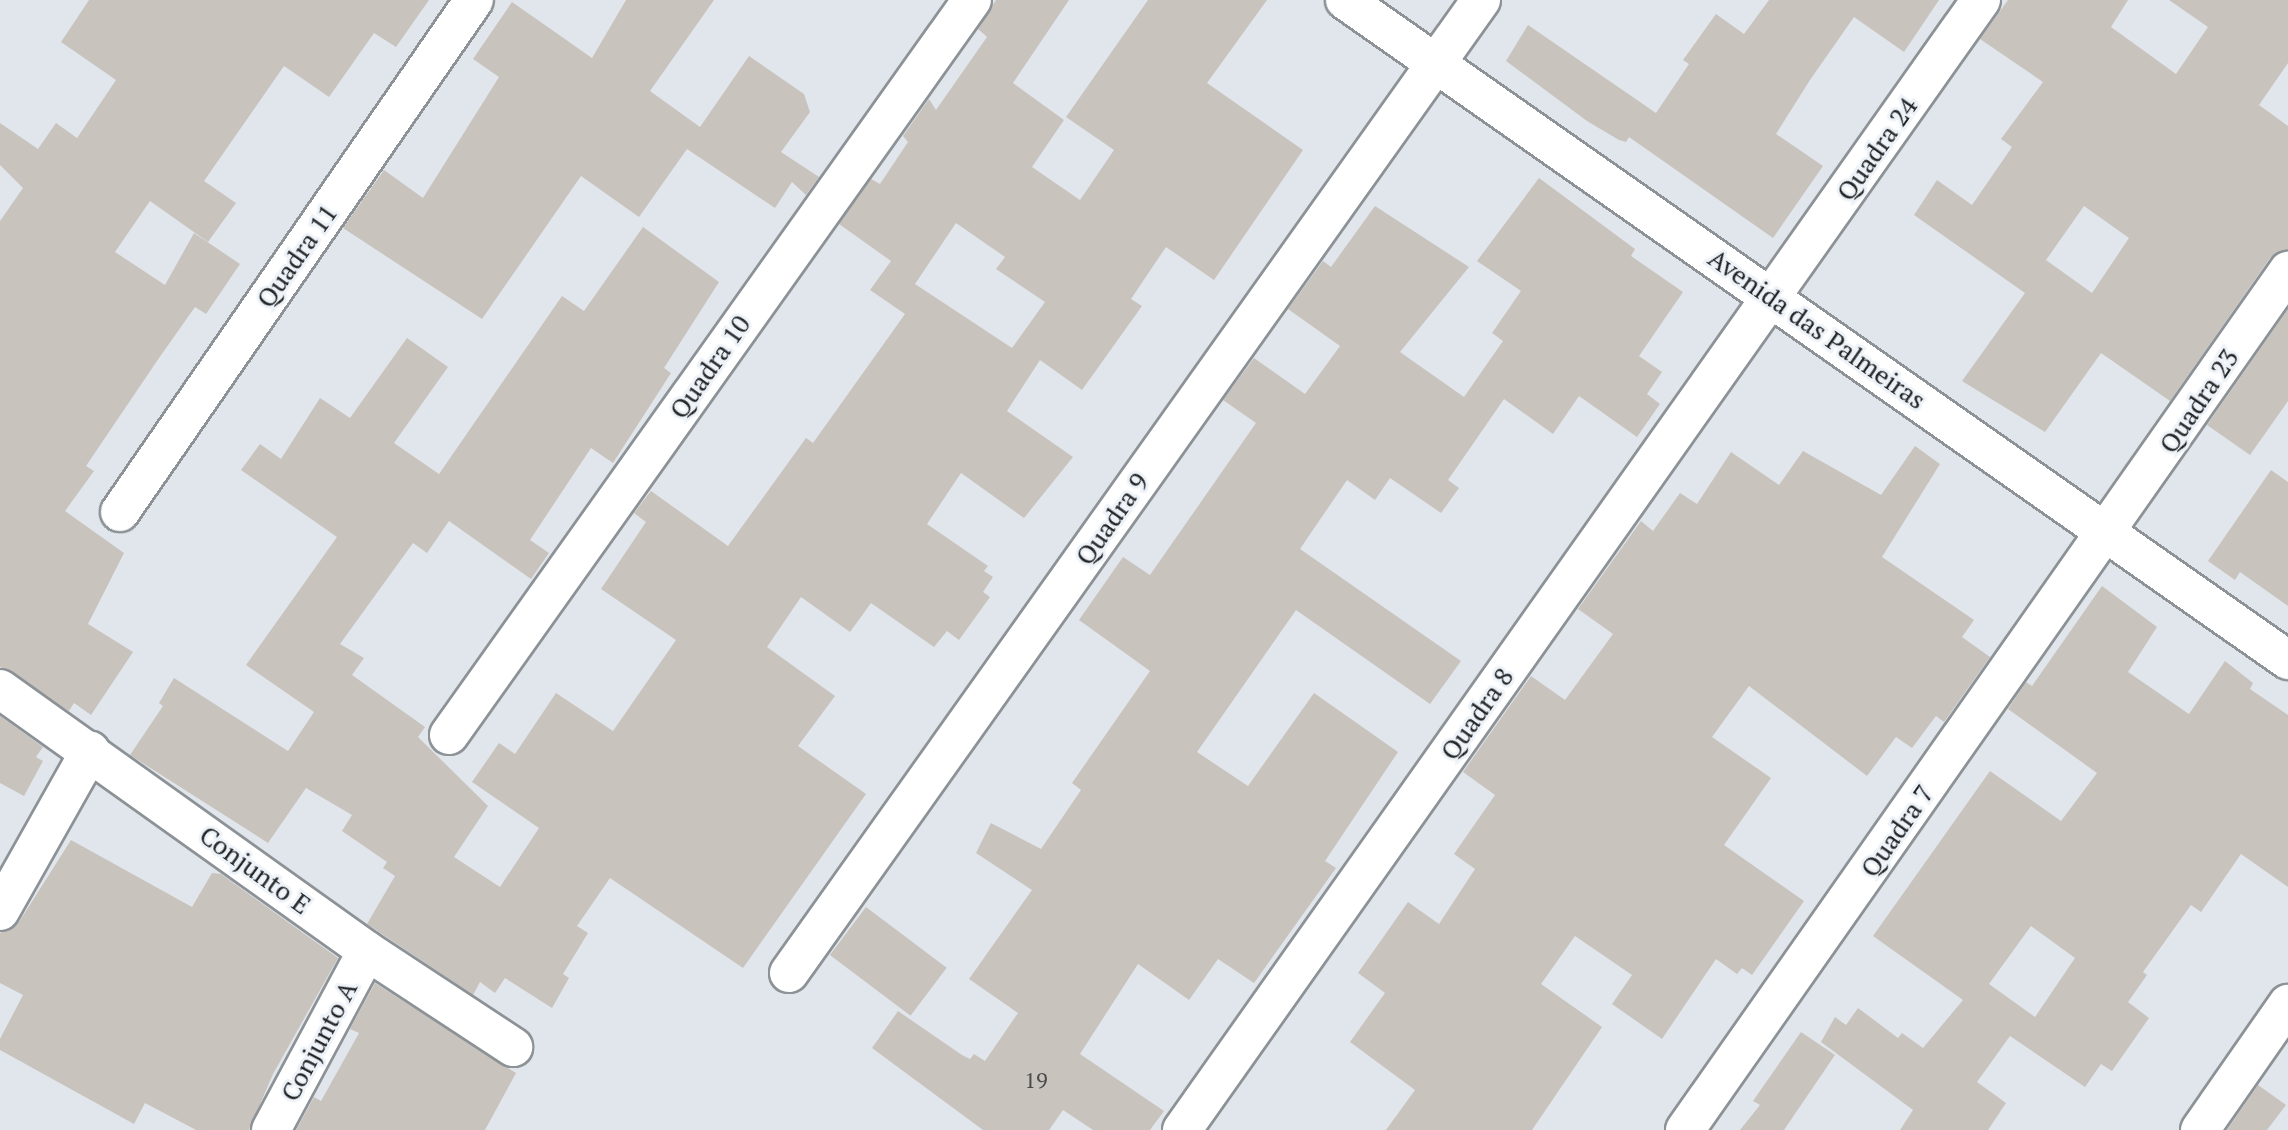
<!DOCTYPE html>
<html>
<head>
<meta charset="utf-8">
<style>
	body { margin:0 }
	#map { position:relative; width:2288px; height:1130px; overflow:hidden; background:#e0e6eb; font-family:"PT Serif",serif }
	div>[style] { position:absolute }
	.building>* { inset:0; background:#c9c3be; transform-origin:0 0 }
	.roads { filter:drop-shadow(2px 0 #8c9296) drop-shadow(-2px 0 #8c9296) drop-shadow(0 2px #8c9296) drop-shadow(0 -2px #8c9296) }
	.street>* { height:38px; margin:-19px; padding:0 19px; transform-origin:19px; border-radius:19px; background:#fff }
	span { translate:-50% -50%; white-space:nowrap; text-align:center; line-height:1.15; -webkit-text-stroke:6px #edf3f8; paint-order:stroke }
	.number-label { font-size:22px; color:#4b4b4b }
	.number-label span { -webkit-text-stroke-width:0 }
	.street-label { font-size:26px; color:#212325 }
</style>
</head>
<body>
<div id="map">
	<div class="building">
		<i style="clip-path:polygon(89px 0,429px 0,396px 47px,374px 33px,329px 97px,284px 66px,204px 181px,236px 203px,208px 242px,150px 201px,115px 252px,165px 285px,194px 233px,240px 264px,206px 314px,195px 307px,159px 358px,86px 466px,94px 471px,65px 511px,124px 553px,88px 624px,133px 652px,91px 715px,74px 703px,69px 711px,0 667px,0 221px,23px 188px,0 165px,0 123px,38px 149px,56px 123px,77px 138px,116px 80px,61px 42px)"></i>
		<i style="clip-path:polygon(626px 0,714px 0,650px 91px,700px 127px,749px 56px,804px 94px,810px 112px,781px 152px,819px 177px,806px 195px,792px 182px,775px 208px,687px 149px,639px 217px,581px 176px,482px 319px,343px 228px,384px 170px,423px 198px,499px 77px,473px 59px,512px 2px,592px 58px)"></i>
		<i style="clip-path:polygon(evenodd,996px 0,1069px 0,1013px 83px,1064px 120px,1032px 167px,1080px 200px,1114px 150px,1066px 117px,1148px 0,1267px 0,1207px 83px,1303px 150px,1214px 280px,1166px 247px,1131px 299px,1142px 306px,1082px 390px,1040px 360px,1007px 411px,1073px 457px,1024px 518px,961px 473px,927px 524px,988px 566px,984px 571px,993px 577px,983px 592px,990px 597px,959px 640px,947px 631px,934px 647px,871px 603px,850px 632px,801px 597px,767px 647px,835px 696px,798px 746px,866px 794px,743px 968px,610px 878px,577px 926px,588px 933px,563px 974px,569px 978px,552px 1008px,505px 978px,495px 993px,480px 982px,473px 995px,367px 924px,395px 876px,383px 868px,387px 862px,342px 831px,352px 815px,306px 788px,268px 843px,130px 755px,163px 706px,159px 703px,174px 678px,288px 751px,314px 712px,246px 665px,337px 537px,241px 470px,260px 444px,281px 459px,320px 398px,350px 418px,407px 338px,448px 367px,394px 443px,439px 474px,562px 296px,584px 311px,643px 227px,719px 282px,664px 368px,671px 373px,613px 463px,591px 448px,530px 540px,549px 553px,531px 579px,449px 521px,427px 553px,413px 543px,340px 644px,364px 658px,352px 675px,425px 727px,418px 737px,488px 806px,454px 857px,500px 887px,539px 828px,472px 782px,499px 743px,515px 754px,556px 693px,613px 731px,676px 640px,601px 589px,646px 522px,634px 513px,651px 491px,728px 546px,806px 438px,813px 443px,905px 314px,870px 290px,891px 261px,839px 224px,871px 179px,880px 184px,908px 142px,903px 136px,929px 99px,936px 110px,987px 37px,978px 29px,996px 0,956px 223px,1005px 257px,996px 269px,1045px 302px,1012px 348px,915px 284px,956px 223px)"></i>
		<i style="clip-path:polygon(1769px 0,1939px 0,1904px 52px,1854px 17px,1810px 80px,1776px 134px,1823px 166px,1773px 238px,1629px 137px,1626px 142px,1619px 140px,1587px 121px,1506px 61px,1528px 25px,1656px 113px,1689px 64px,1683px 60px,1716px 14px,1744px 34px)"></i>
		<i style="clip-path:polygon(evenodd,2008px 0,2128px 0,2111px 27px,2176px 74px,2208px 27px,2169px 0,2288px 0,2288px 63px,2259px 105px,2288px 126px,2288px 249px,2270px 258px,2170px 401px,2101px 353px,2045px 432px,1962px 381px,2025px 293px,1914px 215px,1937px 180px,1972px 205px,2012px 147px,2001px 139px,2043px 82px,1980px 39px,2008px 0,2084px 206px,2129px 238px,2092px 293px,2046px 260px,2084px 206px)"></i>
		<i style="clip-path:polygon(1539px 178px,1635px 249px,1631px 256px,1683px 292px,1639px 356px,1662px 372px,1647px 394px,1660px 404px,1637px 437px,1579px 396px,1553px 434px,1504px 399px,1448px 480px,1459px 488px,1441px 513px,1390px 478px,1375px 500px,1347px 480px,1300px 549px,1461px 661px,1430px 704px,1296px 610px,1197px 752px,1248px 786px,1314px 693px,1398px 752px,1325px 861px,1336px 868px,1254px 983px,1218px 959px,1189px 1000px,1138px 964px,1080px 1054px,1164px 1111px,1150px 1130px,1093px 1130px,1063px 1110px,1049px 1130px,983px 1130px,872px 1048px,898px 1011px,962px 1055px,970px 1059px,974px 1054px,985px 1061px,1018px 1013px,969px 979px,1032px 890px,976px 853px,991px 823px,1041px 849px,1081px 790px,1072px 783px,1150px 671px,1079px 620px,1123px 557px,1150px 575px,1256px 423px,1223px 400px,1254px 358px,1305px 394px,1340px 346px,1288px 309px,1323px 261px,1331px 267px,1375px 206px,1469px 267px,1400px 352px,1464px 397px,1503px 341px,1492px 333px,1521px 291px,1477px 261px)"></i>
		<i style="clip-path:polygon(2288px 309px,2288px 401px,2250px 455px,2207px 425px)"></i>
		<i style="clip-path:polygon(1915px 446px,1940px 464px,1882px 557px,1974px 620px,1962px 637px,1990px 657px,1944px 722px,1936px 716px,1912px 748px,1896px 737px,1867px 776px,1749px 686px,1712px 737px,1771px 778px,1724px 845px,1804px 901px,1752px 975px,1742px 968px,1737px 974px,1716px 959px,1662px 1039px,1612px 1004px,1632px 975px,1575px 936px,1541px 984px,1602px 1027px,1532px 1130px,1386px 1130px,1415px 1090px,1350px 1042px,1385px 993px,1358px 973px,1408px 902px,1439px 924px,1475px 869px,1454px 854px,1495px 795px,1463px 772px,1531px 676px,1565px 700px,1613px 634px,1578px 609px,1641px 521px,1653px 531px,1680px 493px,1697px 504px,1731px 452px,1779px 485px,1803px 451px,1881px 495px)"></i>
		<i style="clip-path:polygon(2271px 470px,2288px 482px,2288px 606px,2240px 572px,2235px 580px,2208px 561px)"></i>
		<i style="clip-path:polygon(evenodd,2102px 586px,2157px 627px,2128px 672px,2189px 714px,2225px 661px,2253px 683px,2250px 689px,2288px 715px,2288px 887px,2241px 854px,2201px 912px,2191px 905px,2143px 972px,2147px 975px,2128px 1002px,2149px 1018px,2112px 1071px,2101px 1064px,2085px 1087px,2010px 1036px,1977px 1082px,2006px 1103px,1988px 1130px,1900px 1130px,1913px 1110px,1821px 1042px,1835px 1017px,1846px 1025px,1858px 1008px,1898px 1038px,1902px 1033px,1923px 1048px,1963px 1000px,1873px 936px,1990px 771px,2061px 821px,2097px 773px,2008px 709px,2026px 682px,2032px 686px,2102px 586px,2031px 926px,2075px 958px,2035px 1017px,1989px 984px,2031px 926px)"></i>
		<i style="clip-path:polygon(0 716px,43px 747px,36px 757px,43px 761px,24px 796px,0 783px)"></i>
		<i style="clip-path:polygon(71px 840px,192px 907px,212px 873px,221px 874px,338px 958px,273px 1074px,249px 1130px,196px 1130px,145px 1103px,134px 1124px,0 1050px,0 1039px,23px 995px,0 983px,0 933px,19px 922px)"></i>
		<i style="left:866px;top:907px;width:101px;height:60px;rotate:37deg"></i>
		<i style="clip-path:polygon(375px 983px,516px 1073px,485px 1130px,296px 1130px,314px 1097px,321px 1101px,359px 1033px,350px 1029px)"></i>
		<i style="clip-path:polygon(1801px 1032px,1835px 1055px,1784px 1130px,1740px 1130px,1760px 1105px,1753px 1101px)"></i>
		<i style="clip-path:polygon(2258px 1085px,2286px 1105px,2267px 1130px,2227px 1130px)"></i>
	</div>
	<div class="roads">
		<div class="street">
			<i style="left:1345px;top:0;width:1151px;rotate:34.99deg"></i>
			<i style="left:120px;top:512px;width:622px;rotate:-55.34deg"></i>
			<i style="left:0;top:689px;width:451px;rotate:35.5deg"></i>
			<i style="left:367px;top:951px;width:175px;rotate:33.3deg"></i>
			<i style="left:449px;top:735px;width:902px;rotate:-54.57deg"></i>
			<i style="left:0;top:911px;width:184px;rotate:-60.6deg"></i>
			<i style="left:789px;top:973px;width:1194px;rotate:-54.58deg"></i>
			<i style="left:271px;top:1130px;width:203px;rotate:-61.8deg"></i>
			<i style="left:1182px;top:1130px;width:1384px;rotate:-54.74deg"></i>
			<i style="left:1685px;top:1130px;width:1050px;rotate:-54.93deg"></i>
			<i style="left:2200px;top:1130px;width:154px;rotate:-55.1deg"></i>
		</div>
	</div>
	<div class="number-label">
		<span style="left:1036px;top:1080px">19</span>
	</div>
	<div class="street-label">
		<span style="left:1877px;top:149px;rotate:-55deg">Quadra 24</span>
		<span style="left:297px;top:256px;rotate:-55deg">Quadra 11</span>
		<span style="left:1817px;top:329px;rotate:35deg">Avenida das Palmeiras</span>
		<span style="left:710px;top:367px;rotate:-55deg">Quadra 10</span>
		<span style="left:2199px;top:401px;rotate:-56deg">Quadra 23</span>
		<span style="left:1112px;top:519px;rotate:-55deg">Quadra 9</span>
		<span style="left:1477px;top:714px;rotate:-55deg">Quadra 8</span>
		<span style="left:1897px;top:831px;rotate:-55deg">Quadra 7</span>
		<span style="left:255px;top:870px;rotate:36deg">Conjunto E</span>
		<span style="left:319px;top:1041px;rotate:-62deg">Conjunto A</span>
	</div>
</div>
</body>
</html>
